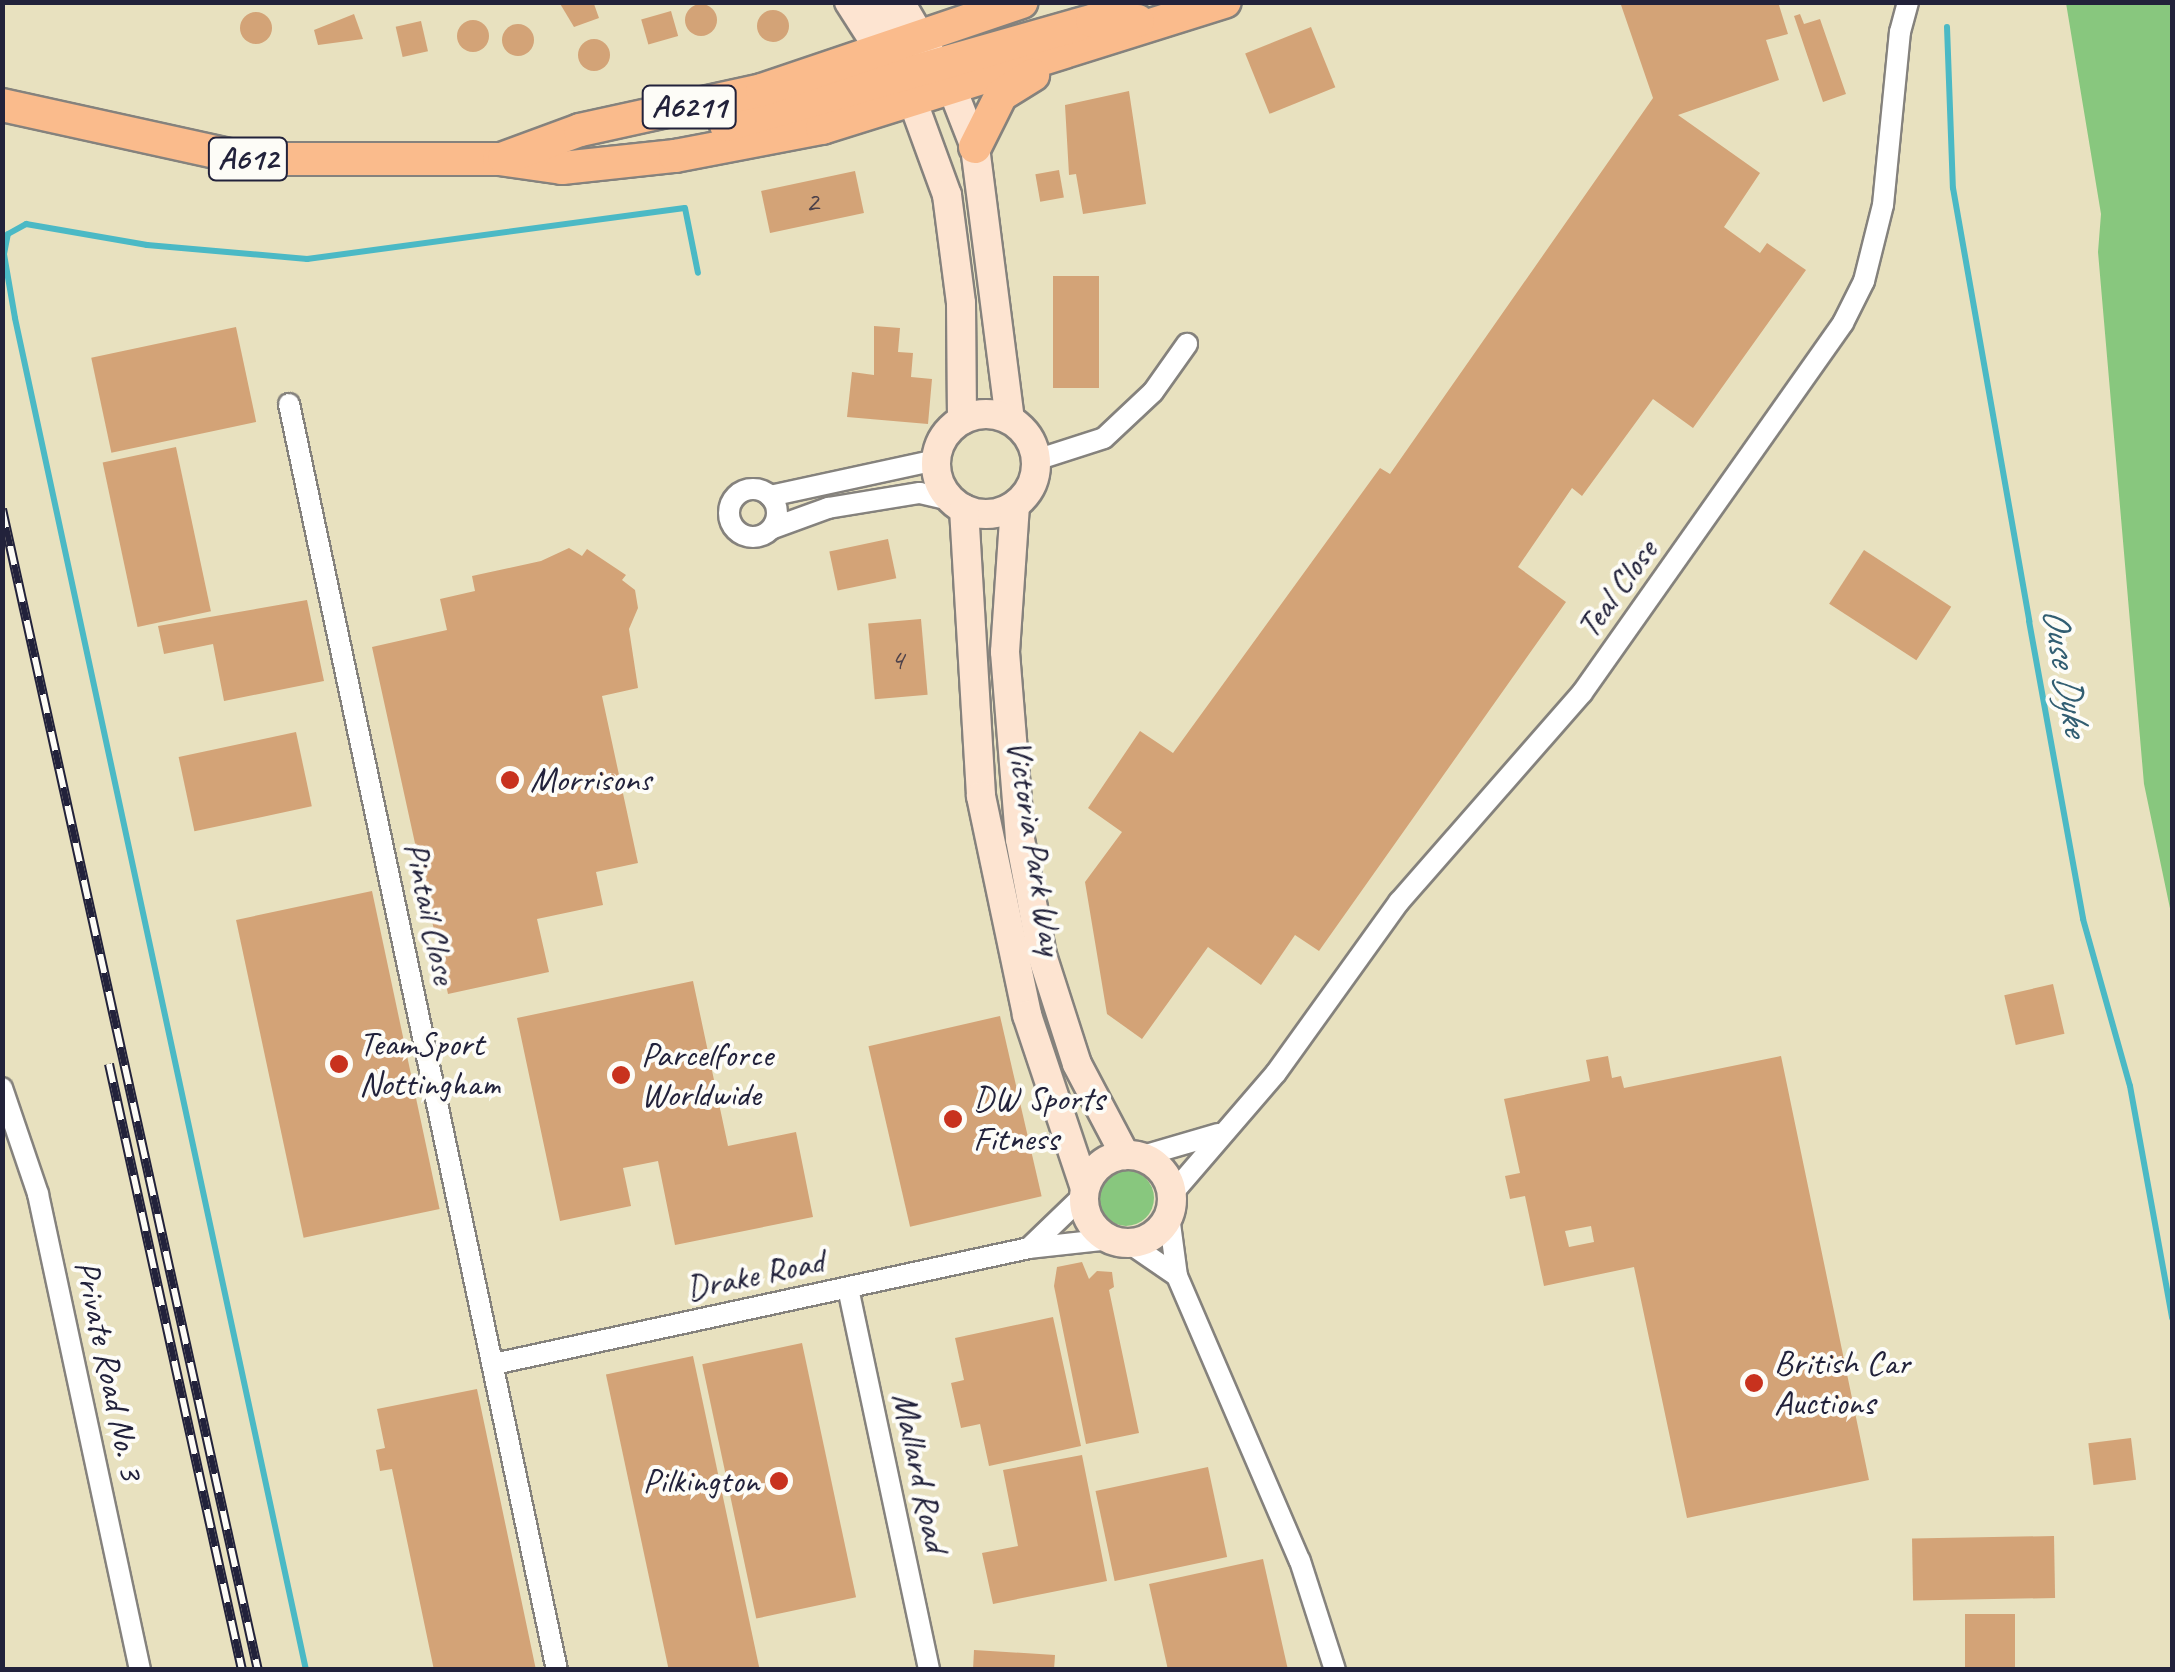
<!DOCTYPE html>
<html>
<head>
<meta charset="utf-8">
<style>
	body { margin:0 }
	#map { position:relative; width:2175px; height:1672px; overflow:hidden; background:#e8e1bf; font-family:Caveat,sans-serif }
	div>[style] { position:absolute }
	.green>* { inset:0; background:#88c77e }
	.round { border-radius:50% }
	.stream>* { height:6px; margin:-3px; padding:0 3px; transform-origin:3px; border-radius:3px; background:#4bb9c5 }
	.building>* { inset:0; background:#d3a377; transform-origin:0 0 }
	.roads { filter:drop-shadow(2px 0 #85827d) drop-shadow(-2px 0 #85827d) drop-shadow(0 2px #85827d) drop-shadow(0 -2px #85827d) }
	.street>* { height:20px; margin:-10px; padding:0 10px; transform-origin:10px; border-radius:10px; background:#fff }
	.street>.ring { margin:-10px; padding:0; box-sizing:content-box; background:none; border:20px solid #fff; border-radius:50% }
	.secondary>* { height:28px; margin:-14px; padding:0 14px; transform-origin:14px; border-radius:14px; background:#fde4d1 }
	.secondary>.ring { margin:-14px; padding:0; box-sizing:content-box; background:none; border:28px solid #fde4d1; border-radius:50% }
	.primary>* { height:32px; margin:-16px; padding:0 16px; transform-origin:16px; border-radius:16px; background:#fabb8c }
	.rail>* { height:10px; margin-top:-5px; transform-origin:0; background:repeating-linear-gradient(90deg,#fdfcf7 0 19px,#22223b 0 38px); box-sizing:border-box; border-block:2px solid #22223b }
	.dots>* { width:28px; height:28px; translate:-50% -50%; box-sizing:border-box; border:5px solid #fdfcf7; border-radius:50% }
	span { translate:-50% -50%; white-space:nowrap; text-align:center; line-height:1.15; -webkit-text-stroke:8px #fdfcf7; paint-order:stroke }
	.number-label { font-size:30px; color:#4e424a }
	.number-label span { -webkit-text-stroke-width:0 }
	.shield-label span { padding:2px 8px; background:#fdfcf7; border:2px solid; border-radius:8px; -webkit-text-stroke-width:0 }
	.shield-label { font-size:32px; color:#22223b; font-weight:700 }
	.street-label { font-size:35px; color:#22223b }
	.poi-label { font-size:35px; color:#22223b }
	.left { translate:0 -50%; text-align:left }
	.right { translate:-100% -50%; text-align:right }
	.water-label { font-size:38px; color:#325e72; font-style:italic }
	.frame { position:absolute; inset:0; border:5px solid #22223b; pointer-events:none }
</style>
</head>
<body>
<div id="map">
	<div class="green">
		<i style="clip-path:polygon(2066px 3px,2172px 3px,2172px 918px,2144px 784px,2098px 252px,2101px 214px)"></i>
		<i class="round" style="left:1098px;top:1170px;width:56px;height:56px"></i>
	</div>
	<div class="stream">
		<i style="left:1947px;top:27px;width:161px;rotate:87.9deg"></i>
		<i style="left:1953px;top:188px;width:440px;rotate:80deg"></i>
		<i style="left:2029px;top:621px;width:303px;rotate:79.7deg"></i>
		<i style="left:2083px;top:919px;width:173px;rotate:74.3deg"></i>
		<i style="left:2130px;top:1086px;width:236px;rotate:79.7deg"></i>
		<i style="left:306px;top:1670px;width:1383px;rotate:-102.15deg"></i>
		<i style="left:15px;top:318px;width:65px;rotate:-99.8deg"></i>
		<i style="left:4px;top:254px;width:20px;rotate:-79deg"></i>
		<i style="left:8px;top:234px;width:21px;rotate:-29deg"></i>
		<i style="left:26px;top:224px;width:123px;rotate:9.8deg"></i>
		<i style="left:147px;top:245px;width:161px;rotate:5deg"></i>
		<i style="left:307px;top:259px;width:381px;rotate:-7.7deg"></i>
		<i style="left:685px;top:208px;width:66px;rotate:78.7deg"></i>
	</div>
	<div class="building">
		<i style="clip-path:polygon(559px 2px,594px 4px,599px 18px,574px 27px)"></i>
		<i style="clip-path:polygon(1620px 2px,1778px 2px,1788px 34px,1766px 40px,1779px 80px,1678px 115px,1760px 173px,1724px 227px,1760px 253px,1767px 243px,1806px 270px,1693px 428px,1653px 399px,1582px 496px,1572px 488px,1518px 567px,1566px 602px,1319px 951px,1295px 935px,1261px 985px,1208px 947px,1142px 1039px,1107px 1014px,1085px 882px,1122px 832px,1088px 808px,1140px 731px,1173px 753px,1380px 468px,1390px 474px,1653px 98px)"></i>
		<i class="round" style="left:685px;top:4px;width:32px;height:32px"></i>
		<i class="round" style="left:757px;top:10px;width:32px;height:32px"></i>
		<i style="left:671px;top:11px;width:26px;height:31px;rotate:74deg"></i>
		<i class="round" style="left:240px;top:12px;width:32px;height:32px"></i>
		<i style="clip-path:polygon(354px 14px,363px 39px,318px 45px,314px 30px)"></i>
		<i style="clip-path:polygon(1800px 14px,1804px 24px,1820px 19px,1846px 94px,1823px 102px,1794px 16px)"></i>
		<i class="round" style="left:457px;top:20px;width:32px;height:32px"></i>
		<i style="left:421px;top:21px;width:31px;height:26px;rotate:77deg"></i>
		<i class="round" style="left:502px;top:24px;width:32px;height:32px"></i>
		<i style="left:1311px;top:27px;width:65px;height:71px;rotate:68deg"></i>
		<i class="round" style="left:578px;top:39px;width:32px;height:32px"></i>
		<i style="clip-path:polygon(1129px 91px,1146px 204px,1083px 214px,1076px 174px,1069px 175px,1065px 105px)"></i>
		<i style="left:1059px;top:170px;width:28px;height:24px;rotate:80deg"></i>
		<i style="left:855px;top:171px;width:43px;height:96px;rotate:78deg"></i>
		<i style="left:1053px;top:276px;width:46px;height:112px"></i>
		<i style="clip-path:polygon(874px 326px,900px 328px,898px 352px,913px 353px,911px 377px,932px 379px,928px 424px,847px 417px,852px 372px,874px 375px)"></i>
		<i style="left:236px;top:327px;width:97px;height:148px;rotate:78deg"></i>
		<i style="left:176px;top:447px;width:168px;height:75px;rotate:78deg"></i>
		<i style="left:888px;top:539px;width:40px;height:60px;rotate:78deg"></i>
		<i style="clip-path:polygon(569px 548px,582px 556px,587px 549px,626px 575px,622px 580px,635px 590px,638px 608px,629px 629px,638px 688px,602px 696px,638px 863px,596px 872px,603px 905px,537px 919px,549px 972px,448px 994px,372px 647px,447px 630px,440px 599px,475px 591px,472px 576px,541px 561px)"></i>
		<i style="left:1864px;top:550px;width:104px;height:64px;rotate:33deg"></i>
		<i style="clip-path:polygon(307px 600px,324px 681px,224px 701px,213px 644px,164px 654px,158px 626px)"></i>
		<i style="left:921px;top:619px;width:76px;height:53px;rotate:85deg"></i>
		<i style="left:296px;top:732px;width:76px;height:120px;rotate:78deg"></i>
		<i style="left:372px;top:891px;width:325px;height:139px;rotate:78deg"></i>
		<i style="clip-path:polygon(693px 981px,728px 1146px,796px 1132px,813px 1217px,675px 1245px,658px 1161px,623px 1168px,631px 1206px,560px 1221px,517px 1018px)"></i>
		<i style="left:2053px;top:984px;width:51px;height:50px;rotate:77deg"></i>
		<i style="left:1000px;top:1016px;width:185px;height:135px;rotate:77deg"></i>
		<i style="clip-path:polygon(evenodd,1608px 1056px,1612px 1078px,1621px 1076px,1624px 1088px,1781px 1056px,1869px 1480px,1687px 1518px,1634px 1267px,1544px 1286px,1525px 1196px,1510px 1199px,1505px 1176px,1520px 1173px,1504px 1099px,1590px 1081px,1586px 1060px,1608px 1056px,1591px 1226px,1594px 1242px,1569px 1247px,1565px 1231px,1591px 1226px)"></i>
		<i style="clip-path:polygon(1082px 1262px,1089px 1279px,1097px 1271px,1112px 1272px,1114px 1287px,1109px 1290px,1139px 1433px,1086px 1444px,1054px 1286px,1057px 1267px)"></i>
		<i style="clip-path:polygon(1053px 1317px,1081px 1446px,989px 1466px,980px 1424px,961px 1428px,951px 1383px,964px 1380px,955px 1338px)"></i>
		<i style="left:802px;top:1343px;width:260px;height:102px;rotate:78deg"></i>
		<i style="left:693px;top:1356px;width:321px;height:89px;rotate:78deg"></i>
		<i style="clip-path:polygon(477px 1389px,536px 1670px,434px 1670px,392px 1469px,380px 1471px,376px 1450px,385px 1448px,377px 1409px)"></i>
		<i style="left:2131px;top:1438px;width:42px;height:43px;rotate:83deg"></i>
		<i style="clip-path:polygon(1082px 1455px,1107px 1581px,993px 1604px,982px 1553px,1018px 1546px,1003px 1470px)"></i>
		<i style="left:1208px;top:1467px;width:92px;height:115px;rotate:78deg"></i>
		<i style="left:2054px;top:1536px;width:62px;height:142px;rotate:89deg"></i>
		<i style="clip-path:polygon(1263px 1559px,1288px 1670px,1168px 1670px,1149px 1584px)"></i>
		<i style="left:1965px;top:1614px;width:50px;height:56px"></i>
		<i style="clip-path:polygon(974px 1650px,1055px 1655px,1054px 1670px,973px 1670px)"></i>
	</div>
	<div class="roads">
		<div class="street">
			<i style="left:289px;top:404px;width:1294px;rotate:78.05deg"></i>
			<i style="left:1036px;top:460px;width:71px;rotate:-17.9deg"></i>
			<i style="left:1104px;top:438px;width:67px;rotate:-43.2deg"></i>
			<i style="left:1153px;top:392px;width:59px;rotate:-54.7deg"></i>
			<i class="ring" style="left:729px;top:489px;width:28px;height:28px"></i>
			<i style="left:770px;top:496px;width:170px;rotate:-12.2deg"></i>
			<i style="left:773px;top:528px;width:59px;rotate:-20deg"></i>
			<i style="left:828px;top:508px;width:93px;rotate:-9.3deg"></i>
			<i style="left:920px;top:493px;width:32px;rotate:13deg"></i>
			<i style="left:2px;top:1088px;width:112px;rotate:71.2deg"></i>
			<i style="left:38px;top:1194px;width:487px;rotate:77.9deg"></i>
			<i style="left:1139px;top:1157px;width:82px;rotate:-16.2deg"></i>
			<i style="left:1171px;top:1195px;width:161px;rotate:-49.3deg"></i>
			<i style="left:1276px;top:1073px;width:211px;rotate:-54.3deg"></i>
			<i style="left:1399px;top:902px;width:278px;rotate:-48.8deg"></i>
			<i style="left:1582px;top:693px;width:453px;rotate:-54.8deg"></i>
			<i style="left:1843px;top:323px;width:47px;rotate:-63.4deg"></i>
			<i style="left:1864px;top:281px;width:78px;rotate:-76deg"></i>
			<i style="left:1883px;top:205px;width:174px;rotate:-84.4deg"></i>
			<i style="left:1900px;top:32px;width:31px;rotate:-75deg"></i>
			<i style="left:1169px;top:1216px;width:61px;rotate:82.4deg"></i>
			<i style="left:1177px;top:1276px;width:310px;rotate:66.7deg"></i>
			<i style="left:1300px;top:1561px;width:114px;rotate:72.2deg"></i>
			<i style="left:1129px;top:1243px;width:58px;rotate:34.5deg"></i>
			<i style="left:1029px;top:1248px;width:76px;rotate:-43.9deg"></i>
			<i style="left:848px;top:1288px;width:390px;rotate:78deg"></i>
			<i style="left:494px;top:1364px;width:547px;rotate:-12.23deg"></i>
			<i style="left:1029px;top:1248px;width:81px;rotate:-6.3deg"></i>
		</div>
		<div class="secondary">
			<i style="left:849px;top:2px;width:119px;rotate:57.4deg"></i>
			<i style="left:913px;top:102px;width:99px;rotate:69.9deg"></i>
			<i style="left:947px;top:195px;width:109px;rotate:82.6deg"></i>
			<i style="left:961px;top:303px;width:117px;rotate:89.5deg"></i>
			<i style="left:873px;top:2px;width:49px;rotate:61.9deg"></i>
			<i style="left:896px;top:45px;width:20px;rotate:87deg"></i>
			<i style="left:900px;top:2px;width:109px;rotate:59.7deg"></i>
			<i style="left:955px;top:96px;width:55px;rotate:68.6deg"></i>
			<i style="left:975px;top:147px;width:275px;rotate:82.7deg"></i>
			<i class="ring" style="left:936px;top:414px;width:72px;height:72px"></i>
			<i style="left:1015px;top:505px;width:147px;rotate:93.9deg"></i>
			<i style="left:1005px;top:652px;width:188px;rotate:85.4deg"></i>
			<i style="left:1020px;top:839px;width:118px;rotate:79.3deg"></i>
			<i style="left:1042px;top:955px;width:114px;rotate:72.2deg"></i>
			<i style="left:1077px;top:1064px;width:103px;rotate:62.2deg"></i>
			<i style="left:964px;top:509px;width:288px;rotate:86.6deg"></i>
			<i style="left:981px;top:796px;width:224px;rotate:78.1deg"></i>
			<i style="left:1027px;top:1015px;width:182px;rotate:71.5deg"></i>
			<i class="ring" style="left:1084px;top:1155px;width:60px;height:60px"></i>
		</div>
		<div class="primary">
			<i style="left:2px;top:105px;width:251px;rotate:12.4deg"></i>
			<i style="left:247px;top:159px;width:252px"></i>
			<i style="left:499px;top:159px;width:64px;rotate:8.1deg"></i>
			<i style="left:562px;top:168px;width:114px;rotate:-6.1deg"></i>
			<i style="left:675px;top:156px;width:150px;rotate:-10.8deg"></i>
			<i style="left:822px;top:128px;width:422px;rotate:-17.4deg"></i>
			<i style="left:726px;top:125px;width:380px;rotate:-15.9deg"></i>
			<i style="left:1092px;top:21px;width:46px"></i>
			<i style="left:975px;top:147px;width:58px;rotate:-63.4deg"></i>
			<i style="left:1001px;top:95px;width:38px;rotate:-32deg"></i>
			<i style="left:504px;top:158px;width:81px;rotate:-20.2deg"></i>
			<i style="left:580px;top:130px;width:186px;rotate:-12.4deg"></i>
			<i style="left:762px;top:90px;width:274px;rotate:-18.7deg"></i>
		</div>
	</div>
	<div class="rail">
		<i style="left:2px;top:509px;width:1189px;rotate:77.57deg"></i>
		<i style="left:109px;top:1064px;width:620px;rotate:77.62deg"></i>
	</div>
	<div class="dots">
		<i style="left:510px;top:780px;background:#c8321e"></i>
		<i style="left:339px;top:1064px;background:#c8321e"></i>
		<i style="left:621px;top:1075px;background:#c8321e"></i>
		<i style="left:953px;top:1119px;background:#c8321e"></i>
		<i style="left:1754px;top:1383px;background:#c8321e"></i>
		<i style="left:779px;top:1481px;background:#c8321e"></i>
	</div>
	<div class="number-label">
		<span style="left:812px;top:201px">2</span>
		<span style="left:897px;top:659px">4</span>
	</div>
	<div class="shield-label">
		<span style="left:689px;top:107px">A6211</span>
		<span style="left:248px;top:159px">A612</span>
	</div>
	<div class="street-label">
		<span style="left:1617px;top:589px;rotate:-54deg">Teal Close</span>
		<span style="left:1035px;top:847px;rotate:81deg">Victoria Park Way</span>
		<span style="left:430px;top:913px;rotate:78deg">Pintail Close</span>
		<span style="left:755px;top:1275px;rotate:-12deg">Drake Road</span>
		<span style="left:109px;top:1370px;rotate:78deg">Private Road No. 3</span>
		<span style="left:920px;top:1472px;rotate:78deg">Mallard Road</span>
	</div>
	<div class="poi-label">
		<span class="left" style="left:530px;top:780px">Morrisons</span>
		<span class="left" style="left:359px;top:1064px">TeamSport<br>Nottingham</span>
		<span class="left" style="left:641px;top:1075px">Parcelforce<br>Worldwide</span>
		<span class="left" style="left:973px;top:1119px">DW Sports<br>Fitness</span>
		<span class="left" style="left:1774px;top:1383px">British Car<br>Auctions</span>
		<span class="right" style="left:759px;top:1481px">Pilkington</span>
	</div>
	<div class="water-label">
		<span style="left:2066px;top:671px;rotate:80deg">Ouse Dyke</span>
	</div>
	<div class="frame"></div>
</div>
</body>
</html>
